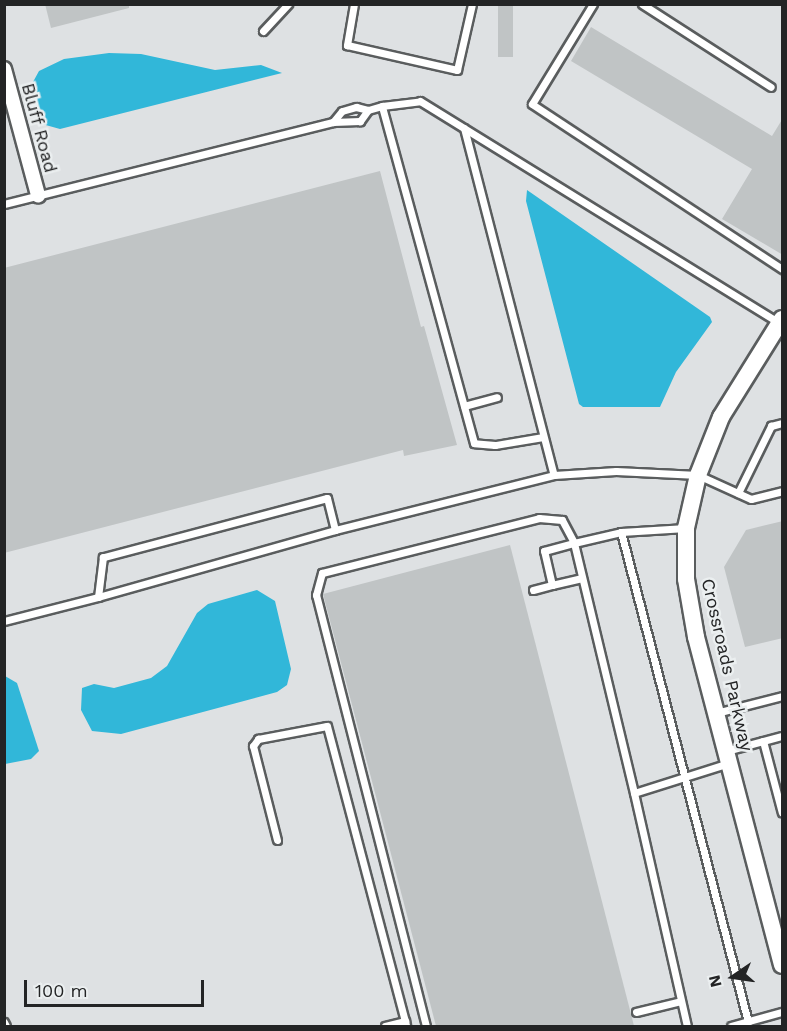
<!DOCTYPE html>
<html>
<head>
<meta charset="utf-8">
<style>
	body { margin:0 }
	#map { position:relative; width:787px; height:1031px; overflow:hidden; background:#dee1e3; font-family:"Work Sans",sans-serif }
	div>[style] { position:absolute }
	.water>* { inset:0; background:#31b7d9 }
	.building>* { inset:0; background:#c0c4c5; transform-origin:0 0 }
	.roads { filter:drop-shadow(2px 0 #5a5d5e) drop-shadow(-2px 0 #5a5d5e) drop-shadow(0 2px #5a5d5e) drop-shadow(0 -2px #5a5d5e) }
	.service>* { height:7px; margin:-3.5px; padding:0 3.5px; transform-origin:3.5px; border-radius:3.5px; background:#fff }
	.minor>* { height:14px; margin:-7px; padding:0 7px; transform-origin:7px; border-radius:7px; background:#fff }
	.tertiary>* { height:16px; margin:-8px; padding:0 8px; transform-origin:8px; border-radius:8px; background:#fff }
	span { translate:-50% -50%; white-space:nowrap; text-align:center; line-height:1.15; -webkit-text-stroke:5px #ebeff0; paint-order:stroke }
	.street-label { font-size:18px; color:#232425 }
	.frame { position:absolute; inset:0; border:6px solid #232425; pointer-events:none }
	.north { position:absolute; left:703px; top:947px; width:60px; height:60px; -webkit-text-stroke:4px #ebeff0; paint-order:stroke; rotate:257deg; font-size:16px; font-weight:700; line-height:24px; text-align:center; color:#232425 }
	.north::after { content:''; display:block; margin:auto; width:21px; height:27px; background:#232425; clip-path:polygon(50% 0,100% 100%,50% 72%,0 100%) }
	.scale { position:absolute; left:24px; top:980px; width:180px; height:27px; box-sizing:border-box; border:3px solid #232425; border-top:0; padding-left:8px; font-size:18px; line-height:21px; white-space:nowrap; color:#232425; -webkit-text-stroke:4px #ebeff0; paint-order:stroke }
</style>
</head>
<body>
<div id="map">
	<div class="water">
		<i style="clip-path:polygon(109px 53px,141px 54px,215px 70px,261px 65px,282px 73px,60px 129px,42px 124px,33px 82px,39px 71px,64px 59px)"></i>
		<i style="clip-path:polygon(527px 190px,710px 317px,712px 322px,676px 372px,660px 407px,583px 407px,579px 404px,526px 201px)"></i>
		<i style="clip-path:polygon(257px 590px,275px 601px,291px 669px,287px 685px,277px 692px,121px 734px,92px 731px,81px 710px,82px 688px,94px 684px,114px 688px,151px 678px,167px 666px,197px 613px,208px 604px)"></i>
		<i style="clip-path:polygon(5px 676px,17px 683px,39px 751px,31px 759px,5px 764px)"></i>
	</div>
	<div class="building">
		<i style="clip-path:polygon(45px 4px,129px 4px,129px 8px,51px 28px)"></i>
		<i style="left:498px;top:4px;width:15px;height:53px"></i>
		<i style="clip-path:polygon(591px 27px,772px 136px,783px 118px,783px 255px,722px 219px,752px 169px,571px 61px)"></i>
		<i style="clip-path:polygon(380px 171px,421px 327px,424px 326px,457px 445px,404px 456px,403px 450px,4px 553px,4px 268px)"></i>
		<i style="clip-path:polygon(783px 521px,783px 638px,745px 647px,724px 567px,746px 530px)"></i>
		<i style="clip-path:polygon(510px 545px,631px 1014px,634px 1026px,436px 1026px,323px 594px)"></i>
	</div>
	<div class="roads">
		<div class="service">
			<i style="left:354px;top:4px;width:42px;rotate:99.7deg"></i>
			<i style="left:347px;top:45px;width:113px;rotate:12.8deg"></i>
			<i style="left:457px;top:70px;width:68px;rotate:-77.2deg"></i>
			<i style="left:593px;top:4px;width:117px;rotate:121.4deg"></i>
			<i style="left:532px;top:104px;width:300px;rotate:33.4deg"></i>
			<i style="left:642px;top:4px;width:153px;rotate:32.8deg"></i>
			<i style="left:263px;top:31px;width:37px;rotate:-47deg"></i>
			<i style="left:368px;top:110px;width:14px;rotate:126deg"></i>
			<i style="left:360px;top:121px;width:27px;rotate:178deg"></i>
			<i style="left:333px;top:122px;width:14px;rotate:-51deg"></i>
			<i style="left:342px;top:111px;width:15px;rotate:-16deg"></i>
			<i style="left:356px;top:107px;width:12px;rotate:14deg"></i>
			<i style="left:368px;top:110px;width:15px;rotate:-16deg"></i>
			<i style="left:464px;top:128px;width:358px;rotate:75.5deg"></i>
			<i style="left:554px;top:475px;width:62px;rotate:-3.7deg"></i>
			<i style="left:616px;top:471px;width:82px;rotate:2.8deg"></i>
			<i style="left:698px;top:475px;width:58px;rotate:24.4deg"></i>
			<i style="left:751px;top:499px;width:32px;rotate:-14deg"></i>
			<i style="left:4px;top:204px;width:339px;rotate:-14deg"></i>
			<i style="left:464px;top:406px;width:34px;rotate:-15deg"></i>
			<i style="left:543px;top:437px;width:49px;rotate:170.5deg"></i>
			<i style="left:495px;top:445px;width:21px;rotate:-175deg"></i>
			<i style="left:474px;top:443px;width:349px;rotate:-105.3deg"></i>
			<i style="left:382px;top:106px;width:38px;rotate:-7deg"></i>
			<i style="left:420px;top:101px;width:422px;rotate:31.7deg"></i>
			<i style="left:738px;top:493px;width:75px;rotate:-63.8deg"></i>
			<i style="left:771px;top:426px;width:11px;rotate:-15deg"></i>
			<i style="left:335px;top:530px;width:33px;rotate:-104deg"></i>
			<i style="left:327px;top:498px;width:232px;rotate:165.2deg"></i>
			<i style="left:103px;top:557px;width:40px;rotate:97.1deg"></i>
			<i style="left:98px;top:597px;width:246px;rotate:-15.8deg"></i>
			<i style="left:335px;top:530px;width:226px;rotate:-14.1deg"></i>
			<i style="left:621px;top:532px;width:506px;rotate:75.47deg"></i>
			<i style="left:582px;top:578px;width:31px;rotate:167deg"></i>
			<i style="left:552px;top:585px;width:35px;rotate:-103deg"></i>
			<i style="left:544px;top:551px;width:31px;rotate:-15deg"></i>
			<i style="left:574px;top:543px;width:257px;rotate:76.5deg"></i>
			<i style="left:634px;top:793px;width:100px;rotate:-17.5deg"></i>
			<i style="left:533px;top:590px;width:20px;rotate:-15deg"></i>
			<i style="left:4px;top:621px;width:97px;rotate:-14.3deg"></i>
			<i style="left:716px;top:713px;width:68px;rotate:-14.4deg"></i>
			<i style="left:763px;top:741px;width:74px;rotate:75.2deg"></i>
			<i style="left:726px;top:751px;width:58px;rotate:-15deg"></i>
			<i style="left:634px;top:793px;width:239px;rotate:77.2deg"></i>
			<i style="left:277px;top:840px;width:97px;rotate:-104.3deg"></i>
			<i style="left:253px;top:746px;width:9px;rotate:-54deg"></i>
			<i style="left:258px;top:739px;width:70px;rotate:-10.7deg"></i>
			<i style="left:327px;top:726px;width:310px;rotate:75.2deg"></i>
			<i style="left:636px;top:1012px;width:46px;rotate:-13.7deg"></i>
			<i style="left:4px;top:1022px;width:4px;rotate:63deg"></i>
			<i style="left:385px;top:1026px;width:21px;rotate:-14deg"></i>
			<i style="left:426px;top:1026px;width:445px;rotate:-104.3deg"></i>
			<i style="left:316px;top:595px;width:23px;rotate:-75deg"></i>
			<i style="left:322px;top:573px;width:224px;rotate:-14.2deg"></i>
			<i style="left:539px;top:518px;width:23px;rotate:5deg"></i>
			<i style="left:562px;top:520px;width:26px;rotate:62deg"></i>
			<i style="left:574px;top:543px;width:48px;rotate:-13.2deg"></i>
			<i style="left:621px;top:532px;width:65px;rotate:-3.5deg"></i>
			<i style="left:731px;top:1026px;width:53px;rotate:-15.4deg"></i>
		</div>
		<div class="minor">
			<i style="left:4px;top:69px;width:131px;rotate:74.9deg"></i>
		</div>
		<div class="tertiary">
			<i style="left:782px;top:319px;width:115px;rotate:121.9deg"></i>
			<i style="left:721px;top:417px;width:62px;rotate:111.6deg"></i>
			<i style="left:698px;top:475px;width:54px;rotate:102.8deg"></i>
			<i style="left:686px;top:528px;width:51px;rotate:90deg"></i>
			<i style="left:686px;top:579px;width:59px;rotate:80.2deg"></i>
			<i style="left:696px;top:637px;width:339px;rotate:75.3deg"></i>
		</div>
	</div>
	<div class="street-label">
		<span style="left:39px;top:128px;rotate:75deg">Bluff Road</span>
		<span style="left:727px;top:665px;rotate:77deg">Crossroads Parkway</span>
	</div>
	<div class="frame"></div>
	<div class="north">N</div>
	<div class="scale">100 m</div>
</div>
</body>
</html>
